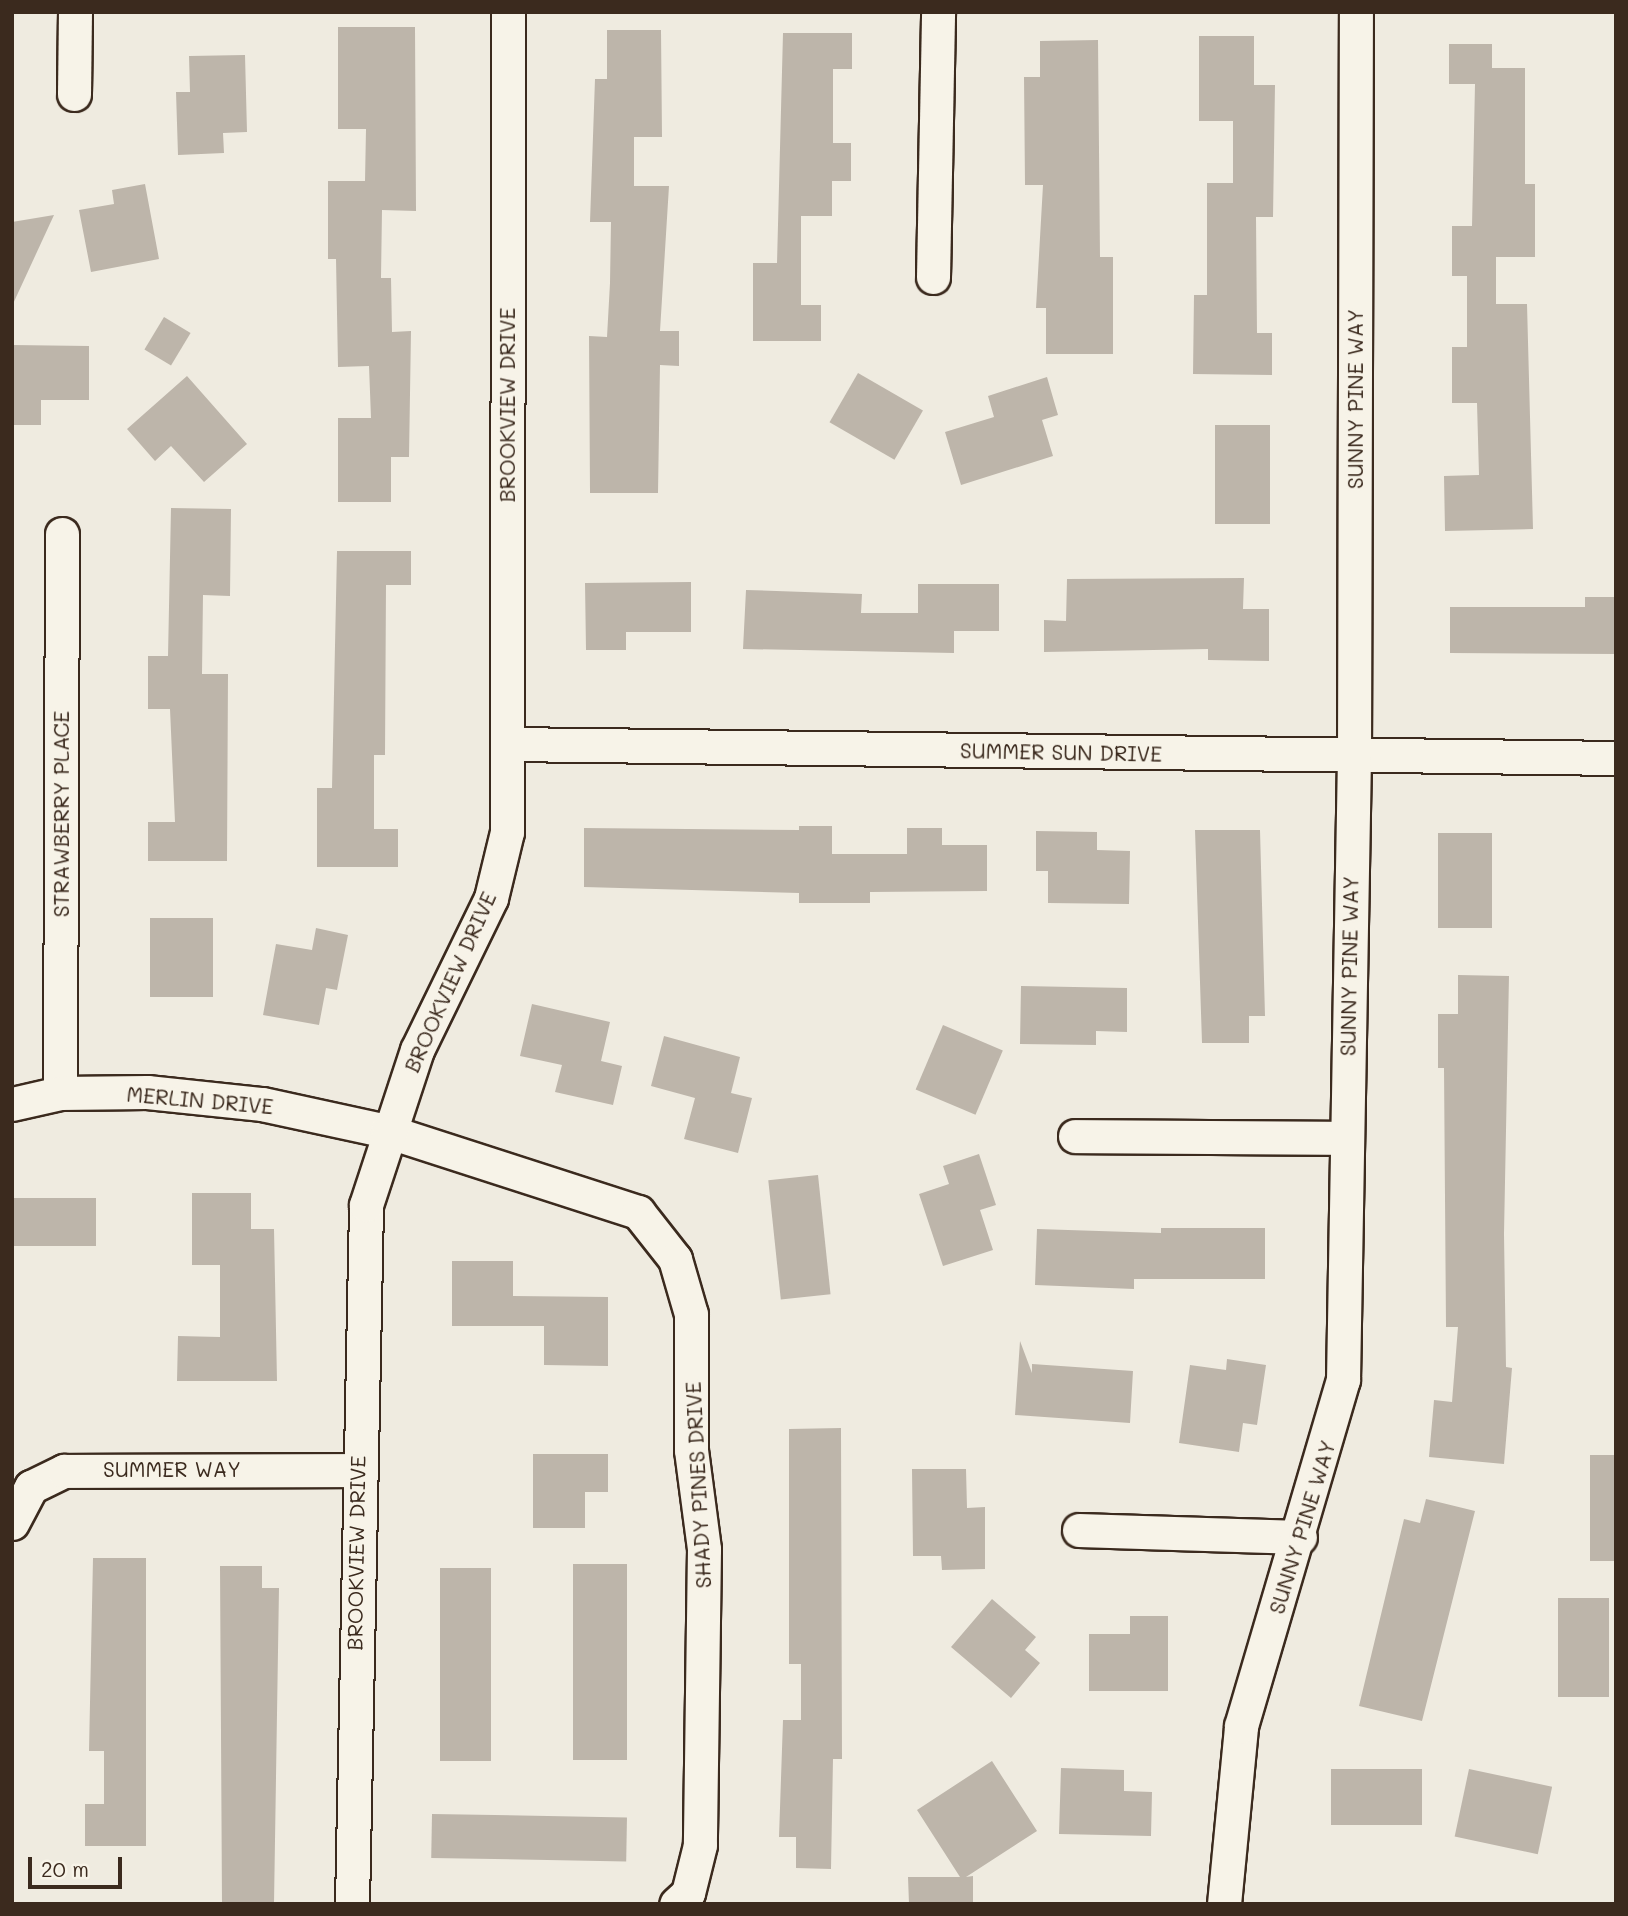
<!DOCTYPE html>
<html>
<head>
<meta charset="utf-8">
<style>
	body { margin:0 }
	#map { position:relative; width:1628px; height:1916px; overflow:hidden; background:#efebe0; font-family:Mali,sans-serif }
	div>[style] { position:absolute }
	.building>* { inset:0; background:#bdb5aa; transform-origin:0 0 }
	.roads { filter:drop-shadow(2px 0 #3b2a1e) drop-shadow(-2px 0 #3b2a1e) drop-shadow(0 2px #3b2a1e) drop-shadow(0 -2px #3b2a1e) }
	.minor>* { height:33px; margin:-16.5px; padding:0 16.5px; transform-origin:16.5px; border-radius:16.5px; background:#f7f3e8 }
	span { translate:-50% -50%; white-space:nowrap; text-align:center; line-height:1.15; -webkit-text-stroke:5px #f7f3e8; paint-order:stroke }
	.street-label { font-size:21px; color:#3b2a1e }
	.frame { position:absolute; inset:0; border:14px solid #3b2a1e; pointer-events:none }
	.scale { position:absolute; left:28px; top:1857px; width:94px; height:32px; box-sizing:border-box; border:4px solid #3b2a1e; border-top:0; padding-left:9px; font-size:21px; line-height:24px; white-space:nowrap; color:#3b2a1e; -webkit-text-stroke:5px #f7f3e8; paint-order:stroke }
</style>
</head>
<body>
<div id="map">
	<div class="building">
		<i style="clip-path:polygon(338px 27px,415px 27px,416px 211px,382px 210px,381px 278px,391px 278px,392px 332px,411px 331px,409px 457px,391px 457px,391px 502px,338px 502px,338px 418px,371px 418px,369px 366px,338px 367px,336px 259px,328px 259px,328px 181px,365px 181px,366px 129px,338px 129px)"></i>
		<i style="clip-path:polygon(607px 30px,661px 30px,662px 137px,634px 137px,634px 186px,669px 186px,660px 331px,679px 331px,679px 366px,660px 365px,658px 493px,590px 493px,589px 336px,607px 337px,610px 283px,611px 222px,590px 222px,595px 79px,607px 79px)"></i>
		<i style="clip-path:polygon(783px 33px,852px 33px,852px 69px,833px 69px,833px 143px,851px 143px,851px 181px,832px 181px,832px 216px,801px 216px,801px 305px,821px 305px,821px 341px,753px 341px,753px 263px,777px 263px)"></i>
		<i style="clip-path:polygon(1199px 36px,1254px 36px,1254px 85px,1275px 85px,1273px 217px,1256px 217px,1257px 333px,1272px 333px,1272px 375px,1193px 374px,1194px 295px,1207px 295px,1207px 183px,1233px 183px,1233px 121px,1199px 121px)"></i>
		<i style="clip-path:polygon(1098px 40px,1100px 257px,1113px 257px,1113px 354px,1046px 354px,1046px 308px,1036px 308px,1043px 185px,1025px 185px,1024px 77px,1040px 77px,1040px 41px)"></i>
		<i style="clip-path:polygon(1449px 44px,1492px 44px,1492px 68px,1525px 68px,1525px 184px,1535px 184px,1535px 257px,1496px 257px,1496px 304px,1527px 304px,1533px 529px,1445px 531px,1444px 476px,1479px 475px,1477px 403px,1452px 403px,1452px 347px,1467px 347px,1467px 276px,1452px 276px,1452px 226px,1472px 226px,1475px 84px,1449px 84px)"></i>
		<i style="clip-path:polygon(245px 55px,247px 132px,223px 133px,224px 153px,178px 155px,176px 92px,190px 92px,189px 56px)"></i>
		<i style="clip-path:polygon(145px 184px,159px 259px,91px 272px,79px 210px,114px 204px,112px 190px)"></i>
		<i style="clip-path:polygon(54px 215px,12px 306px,12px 222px)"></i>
		<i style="left:164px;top:317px;width:31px;height:38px;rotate:31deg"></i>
		<i style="clip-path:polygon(12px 345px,89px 346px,89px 400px,41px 400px,41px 425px,12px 425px)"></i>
		<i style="left:858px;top:373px;width:75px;height:57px;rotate:30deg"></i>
		<i style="clip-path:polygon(187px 376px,247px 444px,204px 482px,171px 446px,155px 461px,127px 429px)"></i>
		<i style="clip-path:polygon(1047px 377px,1058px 415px,1042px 420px,1053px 456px,961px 485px,945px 432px,994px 417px,988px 396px)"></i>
		<i style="left:1215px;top:425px;width:55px;height:99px"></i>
		<i style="clip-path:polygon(171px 508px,231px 509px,230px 596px,203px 595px,202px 674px,228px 674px,227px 861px,148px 861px,148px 822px,175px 822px,170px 709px,148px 709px,148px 656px,168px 656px)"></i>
		<i style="clip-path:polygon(337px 551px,411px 551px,411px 585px,386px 585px,385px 755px,374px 755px,374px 829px,398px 829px,398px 867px,317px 867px,317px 788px,332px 788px)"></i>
		<i style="clip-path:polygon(1244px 578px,1243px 609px,1269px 609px,1269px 661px,1208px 660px,1208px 649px,1044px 652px,1044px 620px,1066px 621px,1067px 579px)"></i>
		<i style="clip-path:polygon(691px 582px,691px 632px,626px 632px,626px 650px,586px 650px,585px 583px)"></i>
		<i style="clip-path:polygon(918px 584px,999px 584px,999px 631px,954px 631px,954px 653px,743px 649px,746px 590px,862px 594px,861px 613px,918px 613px)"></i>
		<i style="clip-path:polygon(1585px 597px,1616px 597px,1616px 654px,1450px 653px,1450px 607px,1585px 607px)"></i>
		<i style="clip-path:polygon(799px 826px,832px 826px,832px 854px,907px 854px,907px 828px,942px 828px,942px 845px,987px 845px,987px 891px,870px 892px,870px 903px,799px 903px,799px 893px,584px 887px,584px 828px,799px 830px)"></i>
		<i style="clip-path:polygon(1195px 830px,1260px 830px,1265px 1016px,1249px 1016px,1249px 1043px,1202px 1043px)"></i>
		<i style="clip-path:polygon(1036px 831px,1097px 832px,1097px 850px,1130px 851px,1129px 904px,1048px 903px,1048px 871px,1036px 871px)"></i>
		<i style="left:1438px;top:833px;width:54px;height:95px"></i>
		<i style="left:150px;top:918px;width:63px;height:79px"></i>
		<i style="clip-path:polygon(316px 928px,348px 935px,337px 990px,326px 988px,319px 1025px,263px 1015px,276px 944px,312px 950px)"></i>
		<i style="clip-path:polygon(1458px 975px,1509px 976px,1504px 1234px,1506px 1367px,1512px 1368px,1504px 1464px,1429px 1457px,1434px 1400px,1452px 1402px,1458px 1327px,1446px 1327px,1444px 1068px,1438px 1068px,1438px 1014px,1458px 1014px)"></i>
		<i style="clip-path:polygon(1021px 986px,1127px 988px,1127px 1032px,1096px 1031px,1096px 1045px,1020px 1044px)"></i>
		<i style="clip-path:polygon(532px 1004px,610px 1022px,601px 1061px,622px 1066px,613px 1105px,555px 1092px,562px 1065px,520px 1056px)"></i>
		<i style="left:943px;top:1025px;width:65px;height:70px;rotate:23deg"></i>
		<i style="clip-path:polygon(664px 1036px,740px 1057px,731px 1093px,752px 1098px,738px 1153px,684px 1139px,695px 1098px,651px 1086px)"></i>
		<i style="clip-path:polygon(979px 1154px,996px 1205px,980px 1210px,993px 1250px,943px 1266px,919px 1194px,949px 1184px,943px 1166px)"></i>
		<i style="left:818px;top:1175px;width:120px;height:50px;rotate:84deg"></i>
		<i style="clip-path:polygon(192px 1193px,251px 1193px,251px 1229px,274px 1229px,277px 1381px,177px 1381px,178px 1336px,220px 1337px,220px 1265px,192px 1265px)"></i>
		<i style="left:12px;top:1198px;width:84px;height:48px"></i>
		<i style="clip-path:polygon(1161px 1228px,1265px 1228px,1265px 1279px,1134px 1279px,1134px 1289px,1035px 1285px,1037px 1229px,1161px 1233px)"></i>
		<i style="clip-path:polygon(452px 1261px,513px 1261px,513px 1296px,608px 1297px,608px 1366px,544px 1365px,544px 1326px,452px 1326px)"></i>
		<i style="clip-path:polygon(1020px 1341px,1032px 1373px,1032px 1364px,1133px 1371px,1130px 1423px,1015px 1415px)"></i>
		<i style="clip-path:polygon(1227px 1359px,1266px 1365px,1257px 1425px,1243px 1423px,1239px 1452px,1179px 1443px,1190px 1365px,1226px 1370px)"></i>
		<i style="clip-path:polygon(841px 1428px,842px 1759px,833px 1759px,831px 1869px,796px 1868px,796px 1837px,779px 1837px,783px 1720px,801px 1720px,801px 1664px,789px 1664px,789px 1429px)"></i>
		<i style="clip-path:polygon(533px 1454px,608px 1454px,608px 1492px,585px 1492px,585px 1528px,533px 1528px)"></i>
		<i style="left:1590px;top:1455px;width:26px;height:106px"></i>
		<i style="clip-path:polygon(912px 1469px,966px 1469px,967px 1508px,985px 1507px,985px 1569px,942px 1570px,941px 1556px,913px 1556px)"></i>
		<i style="clip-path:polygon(1426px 1499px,1475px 1511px,1422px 1721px,1359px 1706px,1404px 1519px,1420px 1523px)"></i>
		<i style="clip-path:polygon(93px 1558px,146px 1558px,146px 1846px,85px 1846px,85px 1804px,104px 1804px,104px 1751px,89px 1751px)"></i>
		<i style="left:573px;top:1564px;width:54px;height:196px"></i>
		<i style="clip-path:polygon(220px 1566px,262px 1566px,262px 1588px,279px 1588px,274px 1904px,222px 1904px)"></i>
		<i style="left:440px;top:1568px;width:51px;height:193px"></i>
		<i style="left:1558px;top:1598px;width:51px;height:99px"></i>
		<i style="clip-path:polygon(992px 1599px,1036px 1637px,1025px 1650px,1040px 1663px,1011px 1698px,951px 1647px)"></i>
		<i style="clip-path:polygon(1130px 1616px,1168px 1616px,1168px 1691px,1089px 1691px,1089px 1634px,1130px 1634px)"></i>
		<i style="clip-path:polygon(992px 1761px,1037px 1831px,966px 1877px,973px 1876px,973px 1904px,909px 1904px,908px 1877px,960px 1877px,917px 1810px)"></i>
		<i style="clip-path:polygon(1061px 1768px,1124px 1770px,1124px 1791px,1152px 1792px,1151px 1836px,1059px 1834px)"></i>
		<i style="left:1331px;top:1769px;width:91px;height:56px"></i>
		<i style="left:1469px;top:1769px;width:85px;height:69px;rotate:12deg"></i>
		<i style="left:432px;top:1814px;width:195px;height:44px;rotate:1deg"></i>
	</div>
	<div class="roads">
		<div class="minor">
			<i style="left:74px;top:94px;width:82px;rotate:-89.3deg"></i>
			<i style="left:933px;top:277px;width:265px;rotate:-88.9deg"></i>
			<i style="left:507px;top:744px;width:1109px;rotate:0.72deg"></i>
			<i style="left:60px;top:1093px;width:559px;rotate:-89.8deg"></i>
			<i style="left:12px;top:1104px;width:49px;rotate:-12.9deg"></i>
			<i style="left:60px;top:1093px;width:87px;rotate:-0.7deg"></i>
			<i style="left:147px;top:1092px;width:116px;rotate:6deg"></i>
			<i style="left:262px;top:1104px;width:128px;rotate:12.2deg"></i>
			<i style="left:387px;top:1131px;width:264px;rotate:17.9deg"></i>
			<i style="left:638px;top:1212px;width:60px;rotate:51.8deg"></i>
			<i style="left:675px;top:1259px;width:57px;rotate:73.8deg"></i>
			<i style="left:691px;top:1314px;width:136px;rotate:90deg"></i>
			<i style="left:691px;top:1450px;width:100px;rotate:82.5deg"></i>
			<i style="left:704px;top:1549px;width:296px;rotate:90.8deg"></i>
			<i style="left:700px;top:1845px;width:49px;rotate:104deg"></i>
			<i style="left:688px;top:1893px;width:16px;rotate:137deg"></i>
			<i style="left:1075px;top:1136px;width:270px;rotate:0.4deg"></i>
			<i style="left:12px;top:1523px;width:41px;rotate:-62.2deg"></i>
			<i style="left:31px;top:1487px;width:37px;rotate:-26deg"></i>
			<i style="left:64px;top:1471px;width:293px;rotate:-0.2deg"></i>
			<i style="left:1079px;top:1530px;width:221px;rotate:1.8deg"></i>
			<i style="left:352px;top:1904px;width:699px;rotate:-88.85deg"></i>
			<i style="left:366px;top:1205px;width:163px;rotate:-71.8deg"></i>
			<i style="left:417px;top:1050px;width:169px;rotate:-64deg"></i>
			<i style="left:491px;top:898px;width:68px;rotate:-76.4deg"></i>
			<i style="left:507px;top:832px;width:820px;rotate:-89.93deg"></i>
			<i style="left:1224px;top:1904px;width:179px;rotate:-84.5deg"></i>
			<i style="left:1241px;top:1726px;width:361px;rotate:-73.6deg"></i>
			<i style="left:1343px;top:1380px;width:625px;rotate:-88.99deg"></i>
			<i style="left:1354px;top:755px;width:743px;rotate:-89.85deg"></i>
		</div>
	</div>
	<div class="street-label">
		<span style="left:1355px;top:399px;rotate:-90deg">SUNNY PINE WAY</span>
		<span style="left:507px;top:405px;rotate:-90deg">BROOKVIEW DRIVE</span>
		<span style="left:1061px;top:752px;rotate:1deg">SUMMER SUN DRIVE</span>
		<span style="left:61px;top:814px;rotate:-90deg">STRAWBERRY PLACE</span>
		<span style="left:1349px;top:966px;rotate:-89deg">SUNNY PINE WAY</span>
		<span style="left:450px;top:982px;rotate:-66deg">BROOKVIEW DRIVE</span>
		<span style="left:200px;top:1100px;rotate:5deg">MERLIN DRIVE</span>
		<span style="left:172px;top:1469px">SUMMER WAY</span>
		<span style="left:698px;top:1485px;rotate:-93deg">SHADY PINES DRIVE</span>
		<span style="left:1302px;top:1527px;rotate:-73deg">SUNNY PINE WAY</span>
		<span style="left:356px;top:1553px;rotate:-89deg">BROOKVIEW DRIVE</span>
	</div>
	<div class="frame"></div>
	<div class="scale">20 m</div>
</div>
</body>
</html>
